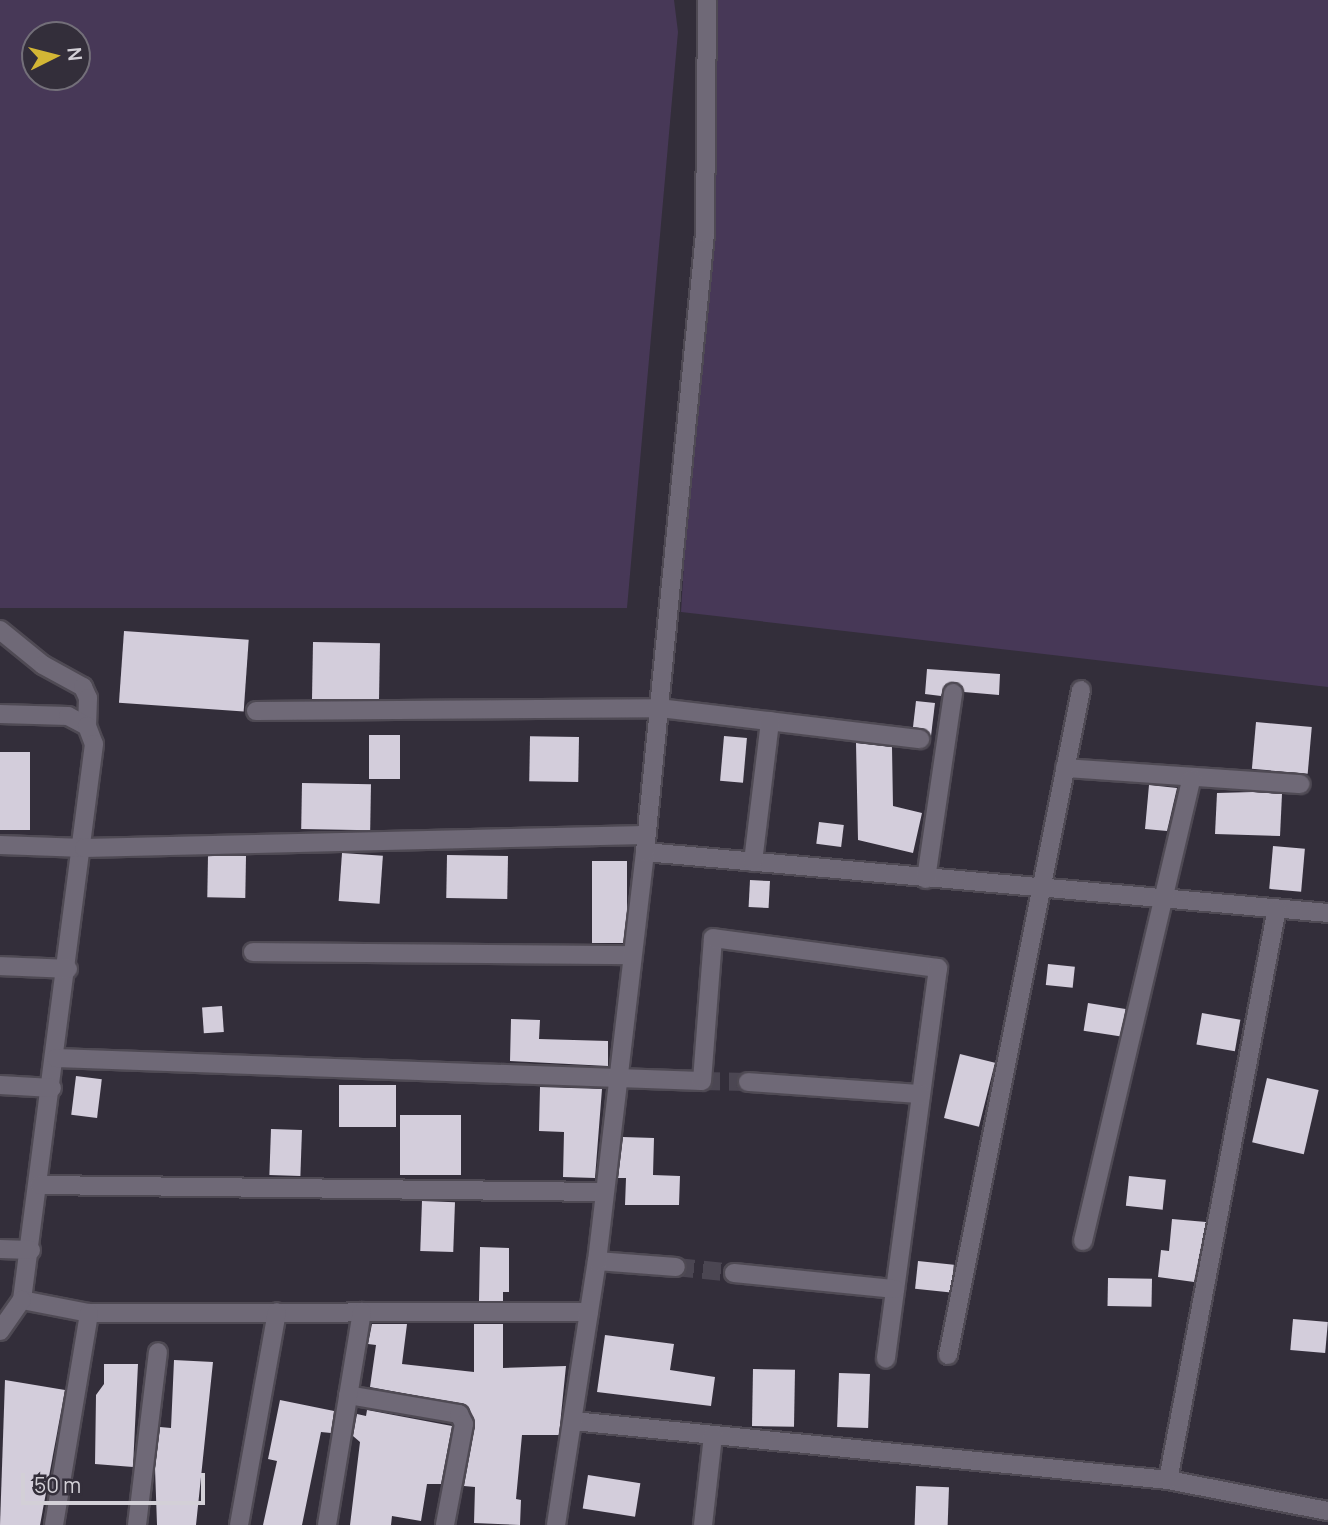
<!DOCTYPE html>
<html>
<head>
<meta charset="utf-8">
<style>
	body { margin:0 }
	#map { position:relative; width:1328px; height:1525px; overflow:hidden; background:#332e3a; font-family:Manrope,sans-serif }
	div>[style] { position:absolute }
	.green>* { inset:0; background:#473857 }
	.building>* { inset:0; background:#d3cddb; transform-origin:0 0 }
	.minor-tunnel>* { height:18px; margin-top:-9px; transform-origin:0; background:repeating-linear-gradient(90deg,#4b4652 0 18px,transparent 0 27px) }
	.roads { filter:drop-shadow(2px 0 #4f4a54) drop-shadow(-2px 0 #4f4a54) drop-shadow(0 2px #4f4a54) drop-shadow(0 -2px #4f4a54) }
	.minor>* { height:18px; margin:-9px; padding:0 9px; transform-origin:9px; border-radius:9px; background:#6f6977 }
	span { translate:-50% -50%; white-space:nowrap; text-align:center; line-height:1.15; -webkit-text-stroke:7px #332e3a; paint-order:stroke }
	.north { position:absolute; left:21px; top:21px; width:70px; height:70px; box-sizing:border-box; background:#332e3a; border:2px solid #736f79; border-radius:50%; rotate:84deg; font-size:19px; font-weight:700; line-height:28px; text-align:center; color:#d3d0d7 }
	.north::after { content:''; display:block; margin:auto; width:24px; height:32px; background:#d3b635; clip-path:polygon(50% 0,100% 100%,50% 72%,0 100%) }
	.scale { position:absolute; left:21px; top:1473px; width:184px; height:32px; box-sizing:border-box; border:4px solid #d3d0d7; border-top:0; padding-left:9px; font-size:21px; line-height:24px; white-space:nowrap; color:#d3d0d7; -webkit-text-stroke:5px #332e3a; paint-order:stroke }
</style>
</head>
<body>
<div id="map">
	<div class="green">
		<i style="clip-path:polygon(evenodd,0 0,674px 0,678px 32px,627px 608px,0 608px,0 0,77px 35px,77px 77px,35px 77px,35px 35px,77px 35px)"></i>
		<i style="clip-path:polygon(718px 0,1328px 0,1328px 687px,681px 612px)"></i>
	</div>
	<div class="building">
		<i style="left:124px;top:631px;width:125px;height:72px;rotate:4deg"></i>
		<i style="left:313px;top:642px;width:67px;height:57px;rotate:1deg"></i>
		<i style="clip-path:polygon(927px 669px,1000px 674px,999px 695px,964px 692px,954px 682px,945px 685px,941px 696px,925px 694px)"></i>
		<i style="clip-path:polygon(916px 701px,935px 703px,931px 736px,913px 727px)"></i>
		<i style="left:1256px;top:722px;width:56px;height:47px;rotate:5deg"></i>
		<i style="left:369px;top:735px;width:31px;height:44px"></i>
		<i style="left:724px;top:736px;width:23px;height:45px;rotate:5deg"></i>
		<i style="left:579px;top:737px;width:45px;height:49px;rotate:91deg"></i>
		<i style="clip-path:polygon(856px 743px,892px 747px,893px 806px,922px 813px,913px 853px,858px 840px)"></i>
		<i style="left:0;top:752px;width:30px;height:78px"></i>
		<i style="left:302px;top:783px;width:69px;height:46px;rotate:1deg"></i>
		<i style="clip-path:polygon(1149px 785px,1177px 788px,1167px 831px,1145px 829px)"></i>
		<i style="clip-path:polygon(1253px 792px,1282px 794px,1280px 836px,1215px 834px,1217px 793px)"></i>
		<i style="left:819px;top:822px;width:25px;height:22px;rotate:7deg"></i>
		<i style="left:1273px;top:846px;width:32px;height:43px;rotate:5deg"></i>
		<i style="left:342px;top:853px;width:41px;height:48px;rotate:4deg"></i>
		<i style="left:447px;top:855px;width:61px;height:43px;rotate:1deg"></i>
		<i style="left:246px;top:856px;width:42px;height:38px;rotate:91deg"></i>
		<i style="left:592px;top:861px;width:35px;height:82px"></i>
		<i style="left:750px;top:880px;width:20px;height:27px;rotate:3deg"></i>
		<i style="left:1048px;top:964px;width:27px;height:21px;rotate:6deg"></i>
		<i style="left:1088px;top:1003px;width:38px;height:28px;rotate:9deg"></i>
		<i style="left:222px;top:1006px;width:26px;height:20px;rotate:86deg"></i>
		<i style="left:1202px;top:1013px;width:39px;height:32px;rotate:10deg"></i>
		<i style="clip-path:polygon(511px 1019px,540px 1020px,539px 1039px,608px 1041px,608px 1066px,510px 1061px)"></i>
		<i style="left:960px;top:1054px;width:36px;height:66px;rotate:14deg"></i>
		<i style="left:76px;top:1076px;width:26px;height:39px;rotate:7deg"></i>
		<i style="left:1267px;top:1078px;width:53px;height:66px;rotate:13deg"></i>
		<i style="left:339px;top:1085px;width:57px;height:42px"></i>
		<i style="clip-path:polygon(540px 1087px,602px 1089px,595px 1178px,563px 1177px,564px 1132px,539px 1131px)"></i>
		<i style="left:400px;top:1115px;width:61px;height:60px"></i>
		<i style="left:271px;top:1129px;width:31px;height:46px;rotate:2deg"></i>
		<i style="clip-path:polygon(623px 1137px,654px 1138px,653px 1175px,680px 1176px,679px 1205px,625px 1205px,626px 1178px,618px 1178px)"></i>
		<i style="left:1129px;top:1176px;width:37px;height:30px;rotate:6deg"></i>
		<i style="left:422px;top:1201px;width:33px;height:50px;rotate:2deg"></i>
		<i style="clip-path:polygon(1172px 1219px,1206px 1222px,1194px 1282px,1158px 1277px,1161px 1250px,1169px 1251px)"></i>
		<i style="clip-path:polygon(480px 1247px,509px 1248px,509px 1292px,503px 1292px,503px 1301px,479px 1301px)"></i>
		<i style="left:918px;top:1261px;width:36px;height:28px;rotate:6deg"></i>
		<i style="left:1108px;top:1278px;width:44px;height:28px;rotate:1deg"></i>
		<i style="left:1293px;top:1319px;width:35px;height:31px;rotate:5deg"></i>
		<i style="clip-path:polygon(372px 1324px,407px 1324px,402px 1364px,474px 1372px,474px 1324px,503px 1324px,503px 1368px,566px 1366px,559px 1435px,522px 1435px,516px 1499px,521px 1500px,520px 1525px,474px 1523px,475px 1487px,464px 1486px,475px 1425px,466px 1405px,370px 1387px,376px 1345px,368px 1344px)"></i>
		<i style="clip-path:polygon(605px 1335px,674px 1344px,670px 1370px,715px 1377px,711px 1406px,597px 1392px)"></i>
		<i style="clip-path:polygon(174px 1360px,213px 1362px,196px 1525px,157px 1525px,155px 1468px,160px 1427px,171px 1428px)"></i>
		<i style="clip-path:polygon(104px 1364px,138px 1364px,133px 1467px,95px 1464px,96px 1395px,104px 1384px)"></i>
		<i style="left:753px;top:1369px;width:42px;height:57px;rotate:1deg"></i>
		<i style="left:839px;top:1373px;width:31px;height:54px;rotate:2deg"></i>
		<i style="clip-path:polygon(5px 1380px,65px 1390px,40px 1525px,0 1525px)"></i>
		<i style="clip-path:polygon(280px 1400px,334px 1411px,331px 1433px,321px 1432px,302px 1525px,263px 1525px,277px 1461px,268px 1459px)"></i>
		<i style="clip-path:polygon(367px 1410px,452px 1426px,441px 1484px,427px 1484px,421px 1521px,392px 1516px,391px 1525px,350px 1525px,360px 1442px,353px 1436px,357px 1414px,366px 1416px)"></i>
		<i style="left:588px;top:1475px;width:53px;height:34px;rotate:9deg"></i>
		<i style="left:916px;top:1486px;width:33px;height:39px;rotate:2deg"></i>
	</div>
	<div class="minor-tunnel">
		<i style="left:702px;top:1081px;width:46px;rotate:1.2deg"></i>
		<i style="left:676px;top:1267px;width:58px;rotate:5.9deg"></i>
	</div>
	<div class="roads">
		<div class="minor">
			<i style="left:0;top:630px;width:55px;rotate:39.1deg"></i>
			<i style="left:43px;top:665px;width:46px;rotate:28.8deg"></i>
			<i style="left:83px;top:687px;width:12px;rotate:66deg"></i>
			<i style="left:88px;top:698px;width:28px;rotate:92deg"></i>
			<i style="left:256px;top:711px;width:403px;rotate:-0.4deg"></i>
			<i style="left:659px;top:708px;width:263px;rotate:6.8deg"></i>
			<i style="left:0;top:714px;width:68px;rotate:1.7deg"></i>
			<i style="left:68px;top:716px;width:21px;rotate:28deg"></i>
			<i style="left:87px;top:726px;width:19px;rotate:69deg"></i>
			<i style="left:94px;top:744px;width:561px;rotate:97.38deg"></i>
			<i style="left:22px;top:1300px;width:68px;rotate:11deg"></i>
			<i style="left:89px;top:1313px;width:500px;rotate:-0.11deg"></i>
			<i style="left:1065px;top:768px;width:236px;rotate:3.9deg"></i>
			<i style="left:0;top:845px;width:84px;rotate:2deg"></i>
			<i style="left:84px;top:848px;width:562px;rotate:-1.33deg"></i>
			<i style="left:645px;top:852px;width:686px;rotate:5.1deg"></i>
			<i style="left:753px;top:862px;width:142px;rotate:-83.1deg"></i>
			<i style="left:926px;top:879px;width:188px;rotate:-81.7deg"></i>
			<i style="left:253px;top:952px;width:377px;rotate:0.5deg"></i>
			<i style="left:0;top:966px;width:68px;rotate:2.5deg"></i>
			<i style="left:56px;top:1058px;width:646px;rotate:2.04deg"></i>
			<i style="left:702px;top:1081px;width:143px;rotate:-85.6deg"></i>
			<i style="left:713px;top:938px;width:227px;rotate:7.6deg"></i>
			<i style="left:938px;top:968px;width:394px;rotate:97.6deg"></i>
			<i style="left:748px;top:1082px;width:173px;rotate:4deg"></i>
			<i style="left:0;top:1085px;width:52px;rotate:3.3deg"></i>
			<i style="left:39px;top:1185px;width:563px;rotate:0.71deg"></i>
			<i style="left:1083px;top:1241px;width:474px;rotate:-76.8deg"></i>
			<i style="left:0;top:1249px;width:31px;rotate:2deg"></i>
			<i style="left:597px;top:1261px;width:79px;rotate:4.3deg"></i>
			<i style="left:734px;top:1273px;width:162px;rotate:5.7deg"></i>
			<i style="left:0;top:1331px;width:38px;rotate:-55deg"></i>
			<i style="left:948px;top:1355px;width:678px;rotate:-78.69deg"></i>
			<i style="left:348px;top:1395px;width:113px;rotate:9.7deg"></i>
			<i style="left:459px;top:1414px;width:11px;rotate:63deg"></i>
			<i style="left:464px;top:1424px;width:103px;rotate:100.7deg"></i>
			<i style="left:573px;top:1421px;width:598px;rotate:5.66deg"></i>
			<i style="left:1168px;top:1480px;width:163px;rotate:11deg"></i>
			<i style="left:1168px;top:1480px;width:582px;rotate:-79.21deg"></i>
			<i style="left:54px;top:1525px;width:215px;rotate:-80.6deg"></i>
			<i style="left:137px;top:1525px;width:174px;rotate:-83.1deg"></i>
			<i style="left:239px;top:1525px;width:216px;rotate:-79.9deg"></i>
			<i style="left:327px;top:1525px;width:216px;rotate:-80.7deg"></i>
			<i style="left:556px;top:1525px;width:267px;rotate:-81.2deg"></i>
			<i style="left:597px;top:1261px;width:412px;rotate:-83.3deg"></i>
			<i style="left:645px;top:852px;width:622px;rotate:-84.46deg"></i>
			<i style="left:705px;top:233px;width:233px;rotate:-89.5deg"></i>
			<i style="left:703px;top:1525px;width:90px;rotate:-83.6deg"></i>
		</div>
	</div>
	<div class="north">N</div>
	<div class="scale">50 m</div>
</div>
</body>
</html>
